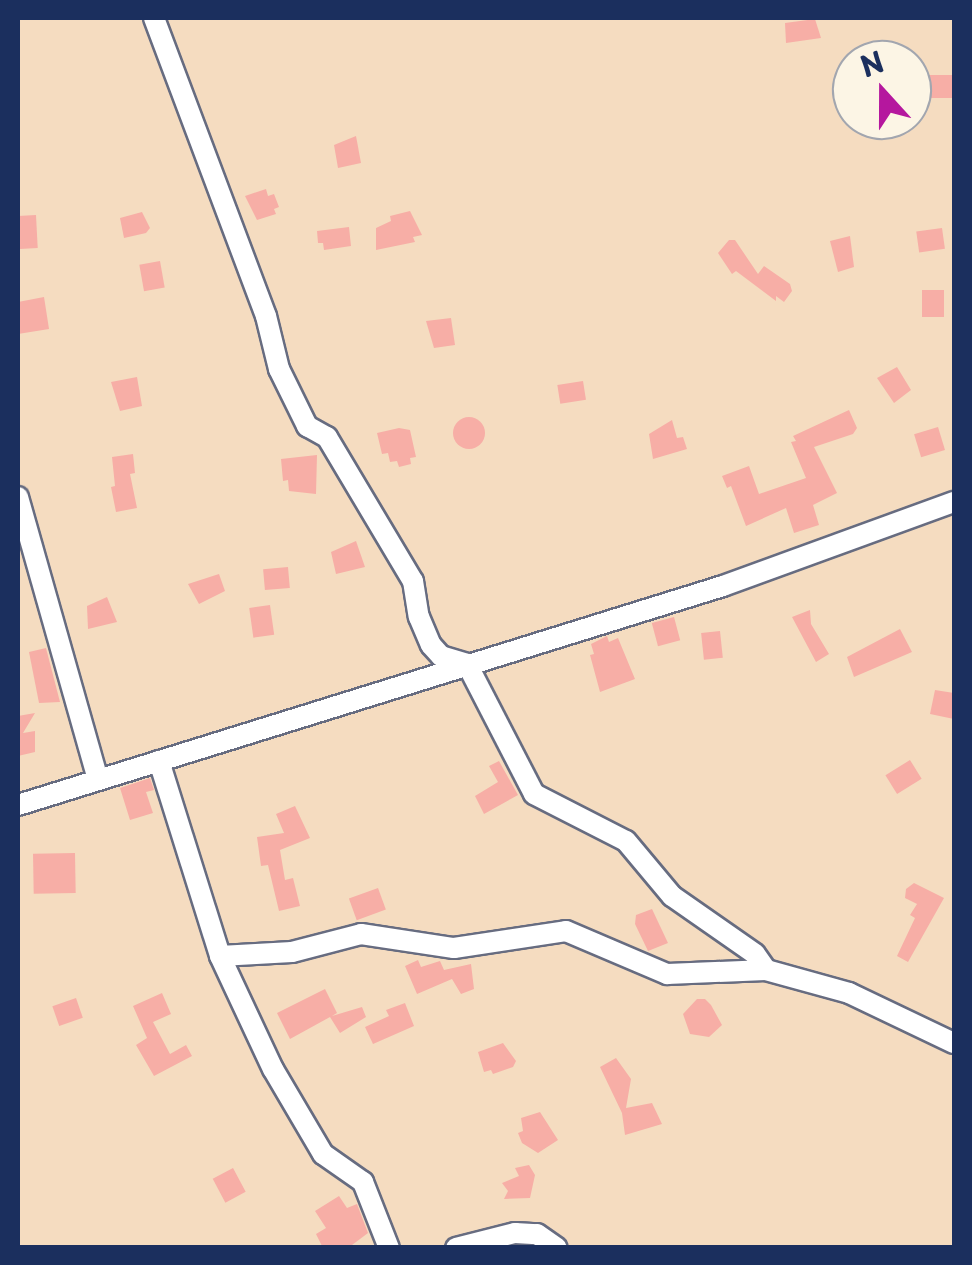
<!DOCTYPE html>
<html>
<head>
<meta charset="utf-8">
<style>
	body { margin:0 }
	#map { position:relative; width:972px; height:1265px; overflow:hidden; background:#f5dcc0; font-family:"Playpen Sans",sans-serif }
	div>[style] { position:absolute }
	.building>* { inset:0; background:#f7aea6; transform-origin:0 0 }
	.round { border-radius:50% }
	.roads { filter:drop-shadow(2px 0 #676c80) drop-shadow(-2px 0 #676c80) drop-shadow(0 2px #676c80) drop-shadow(0 -2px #676c80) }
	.minor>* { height:20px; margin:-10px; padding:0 10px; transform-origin:10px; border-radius:10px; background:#fff }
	span { translate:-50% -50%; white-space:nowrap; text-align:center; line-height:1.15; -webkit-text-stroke:10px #fcf5e5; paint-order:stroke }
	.frame { position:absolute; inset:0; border:20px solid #1b2f5e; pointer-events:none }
	.north { position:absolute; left:832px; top:40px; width:100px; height:100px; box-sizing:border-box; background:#fcf5e5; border:2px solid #a2a6af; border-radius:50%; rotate:339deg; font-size:28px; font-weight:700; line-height:40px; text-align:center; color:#1b2f5e }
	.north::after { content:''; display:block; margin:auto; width:35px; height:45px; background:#b5179e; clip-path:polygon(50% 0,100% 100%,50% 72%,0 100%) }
</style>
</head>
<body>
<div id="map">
	<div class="building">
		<i style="clip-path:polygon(815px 19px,821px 38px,786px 43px,785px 23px)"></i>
		<i style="left:954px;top:75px;width:23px;height:32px;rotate:90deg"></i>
		<i style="clip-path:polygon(356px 136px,361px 163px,338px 168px,334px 145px)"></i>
		<i style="clip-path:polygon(266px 189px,268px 196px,274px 194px,279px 207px,274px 209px,276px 214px,257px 220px,245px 196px)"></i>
		<i style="clip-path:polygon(410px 211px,422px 235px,413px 237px,415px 242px,376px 250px,376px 228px,391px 221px,390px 216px)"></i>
		<i style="clip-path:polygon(142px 212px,150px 228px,146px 233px,124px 238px,120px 218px)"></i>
		<i style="left:36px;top:215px;width:33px;height:18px;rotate:87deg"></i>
		<i style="clip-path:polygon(349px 227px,351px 246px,324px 250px,323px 243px,318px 243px,317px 231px)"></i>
		<i style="left:942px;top:228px;width:21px;height:26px;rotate:82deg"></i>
		<i style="clip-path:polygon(850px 236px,854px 267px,838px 272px,830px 241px)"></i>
		<i style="clip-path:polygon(729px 240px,735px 240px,758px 274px,764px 266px,790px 284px,792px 291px,784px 302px,776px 296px,776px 301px,736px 271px,732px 274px,718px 253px)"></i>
		<i style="left:160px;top:261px;width:27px;height:21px;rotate:80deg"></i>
		<i style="left:922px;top:290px;width:22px;height:27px"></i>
		<i style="clip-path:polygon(44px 297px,49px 329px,18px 334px,18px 302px)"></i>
		<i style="clip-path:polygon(451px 318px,455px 345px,434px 348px,426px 321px)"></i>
		<i style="clip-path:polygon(897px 367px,911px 390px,894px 403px,877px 378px)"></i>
		<i style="clip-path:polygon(137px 377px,142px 406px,120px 411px,111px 382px)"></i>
		<i style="left:583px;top:381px;width:19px;height:26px;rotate:81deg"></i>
		<i style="clip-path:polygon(849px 410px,857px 428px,853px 434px,814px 447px,837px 493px,813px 505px,819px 525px,794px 533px,786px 508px,746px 526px,731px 486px,727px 488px,722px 476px,749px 466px,759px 494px,806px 478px,791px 442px,796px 441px,793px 436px)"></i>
		<i class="round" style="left:453px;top:417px;width:32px;height:32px"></i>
		<i style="clip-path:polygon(672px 420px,677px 438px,683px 437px,687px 449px,653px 459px,649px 434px)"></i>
		<i style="left:938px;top:427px;width:24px;height:25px;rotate:73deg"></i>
		<i style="clip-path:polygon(399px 428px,410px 430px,416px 457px,410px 458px,411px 464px,399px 467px,397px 461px,390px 462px,388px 453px,382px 454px,377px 433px)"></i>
		<i style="clip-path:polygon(133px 454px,135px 473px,130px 474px,137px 508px,116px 512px,111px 487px,115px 486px,112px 457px)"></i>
		<i style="clip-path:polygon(317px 455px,316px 494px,289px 491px,288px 480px,283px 481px,281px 459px)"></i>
		<i style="clip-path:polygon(356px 541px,365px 567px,336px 574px,331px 552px)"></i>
		<i style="left:288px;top:567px;width:21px;height:25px;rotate:85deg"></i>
		<i style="clip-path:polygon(219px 574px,225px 591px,199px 604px,188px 584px)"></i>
		<i style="clip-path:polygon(107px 597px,117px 622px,88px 629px,87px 606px)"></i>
		<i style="left:270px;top:605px;width:30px;height:21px;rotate:82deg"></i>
		<i style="clip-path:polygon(810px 610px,811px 624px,829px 654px,816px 662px,792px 617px)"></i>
		<i style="left:674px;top:617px;width:24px;height:23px;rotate:75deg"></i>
		<i style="clip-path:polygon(900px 629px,912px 652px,854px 677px,847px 657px)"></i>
		<i style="left:720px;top:631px;width:27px;height:19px;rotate:84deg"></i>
		<i style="clip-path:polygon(607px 636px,609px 642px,618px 638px,635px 679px,600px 692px,590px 655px,594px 654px,591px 644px)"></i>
		<i style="clip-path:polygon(46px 648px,60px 702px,39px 703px,29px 652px)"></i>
		<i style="clip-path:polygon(935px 690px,954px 693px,954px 719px,930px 714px)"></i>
		<i style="clip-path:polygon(35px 713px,23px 733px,35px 731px,35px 752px,18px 756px,18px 716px)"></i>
		<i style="left:910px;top:760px;width:22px;height:29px;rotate:58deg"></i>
		<i style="clip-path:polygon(499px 761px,518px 795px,484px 814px,475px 796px,498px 782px,489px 766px)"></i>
		<i style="clip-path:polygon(150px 778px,154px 790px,146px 792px,153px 813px,130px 820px,120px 788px)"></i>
		<i style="clip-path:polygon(295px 806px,310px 838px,280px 850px,285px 880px,293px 878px,300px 906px,279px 911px,268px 865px,261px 866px,257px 837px,284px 833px,276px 814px)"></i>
		<i style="left:75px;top:853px;width:40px;height:42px;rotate:89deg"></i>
		<i style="clip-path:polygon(914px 883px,944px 898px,908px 962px,897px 956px,915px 918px,910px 915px,917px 904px,905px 898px,906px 889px)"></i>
		<i style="left:378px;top:888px;width:23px;height:31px;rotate:70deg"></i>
		<i style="clip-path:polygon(652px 909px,668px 943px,648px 951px,635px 924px,636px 915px)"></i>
		<i style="clip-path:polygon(418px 960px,421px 967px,440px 961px,444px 970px,471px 964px,474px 989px,461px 994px,452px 979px,417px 994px,405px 966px)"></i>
		<i style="clip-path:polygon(325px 989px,337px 1013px,332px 1016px,362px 1007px,366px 1017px,340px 1033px,330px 1017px,290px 1039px,277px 1013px)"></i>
		<i style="clip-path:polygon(162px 993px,171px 1014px,153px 1022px,170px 1054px,186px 1045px,192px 1056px,154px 1076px,136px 1045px,147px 1038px,133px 1006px)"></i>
		<i style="left:76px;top:998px;width:21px;height:25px;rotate:71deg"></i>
		<i style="clip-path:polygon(697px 999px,705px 999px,711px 1005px,722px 1025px,709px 1037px,690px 1034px,683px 1014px)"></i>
		<i style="clip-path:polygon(405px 1003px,414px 1026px,373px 1044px,365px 1027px,389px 1016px,386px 1010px)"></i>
		<i style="clip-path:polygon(503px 1043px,516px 1061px,513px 1067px,493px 1074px,491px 1070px,484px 1072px,478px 1052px)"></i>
		<i style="clip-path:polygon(616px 1058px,631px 1079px,626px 1108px,652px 1103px,662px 1124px,625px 1135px,622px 1113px,600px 1067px)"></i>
		<i style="clip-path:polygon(540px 1112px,558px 1140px,538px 1153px,522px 1143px,518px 1133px,523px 1131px,521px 1118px)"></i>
		<i style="clip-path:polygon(529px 1165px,535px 1175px,530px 1198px,504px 1199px,508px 1191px,502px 1183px,519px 1176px,515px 1168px)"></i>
		<i style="left:233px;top:1168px;width:27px;height:23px;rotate:62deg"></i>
		<i style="clip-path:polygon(339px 1196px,347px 1208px,357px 1204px,368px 1233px,348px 1248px,323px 1248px,316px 1234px,326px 1228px,315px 1211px)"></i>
	</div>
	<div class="roads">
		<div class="minor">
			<i style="left:154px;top:18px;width:318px;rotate:69.4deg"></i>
			<i style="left:266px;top:316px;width:55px;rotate:76.2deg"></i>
			<i style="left:279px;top:369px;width:64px;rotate:63.8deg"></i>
			<i style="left:307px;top:426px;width:23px;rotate:29deg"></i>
			<i style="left:327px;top:437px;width:168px;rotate:59.2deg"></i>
			<i style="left:413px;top:581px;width:36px;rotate:81deg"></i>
			<i style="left:419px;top:617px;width:30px;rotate:67deg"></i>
			<i style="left:431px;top:645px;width:15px;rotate:48deg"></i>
			<i style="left:441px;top:656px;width:27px;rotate:17deg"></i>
			<i style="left:467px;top:664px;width:146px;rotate:62.7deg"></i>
			<i style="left:534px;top:794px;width:103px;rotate:27.1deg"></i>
			<i style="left:626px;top:841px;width:72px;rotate:50.1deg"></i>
			<i style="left:672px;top:896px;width:101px;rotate:34.9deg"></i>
			<i style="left:755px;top:954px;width:19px;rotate:55deg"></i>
			<i style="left:18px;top:497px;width:291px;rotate:74.2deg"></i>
			<i style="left:159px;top:761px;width:204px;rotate:72.6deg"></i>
			<i style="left:220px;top:956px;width:72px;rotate:-3.2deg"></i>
			<i style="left:292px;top:952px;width:71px;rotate:-14.6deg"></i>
			<i style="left:361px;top:934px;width:94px;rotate:8.6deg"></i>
			<i style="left:454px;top:948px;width:113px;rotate:-8.6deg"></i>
			<i style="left:566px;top:931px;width:110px;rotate:23.1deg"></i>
			<i style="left:667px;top:974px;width:99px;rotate:-2.3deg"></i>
			<i style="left:766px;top:970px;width:86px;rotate:15.5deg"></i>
			<i style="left:849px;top:993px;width:116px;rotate:25.5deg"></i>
			<i style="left:18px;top:805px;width:738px;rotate:-17.26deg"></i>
			<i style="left:723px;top:586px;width:246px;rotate:-20deg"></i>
			<i style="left:220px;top:956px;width:125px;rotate:64.9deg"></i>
			<i style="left:273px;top:1069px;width:99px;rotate:59.5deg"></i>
			<i style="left:323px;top:1154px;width:49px;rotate:35deg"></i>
			<i style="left:363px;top:1182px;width:71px;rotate:68.5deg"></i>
			<i style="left:456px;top:1248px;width:61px;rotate:-14.3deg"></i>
			<i style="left:515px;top:1233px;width:22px;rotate:3deg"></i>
			<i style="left:537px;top:1234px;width:24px;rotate:35deg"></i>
		</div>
	</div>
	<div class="frame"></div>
	<div class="north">N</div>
</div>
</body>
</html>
